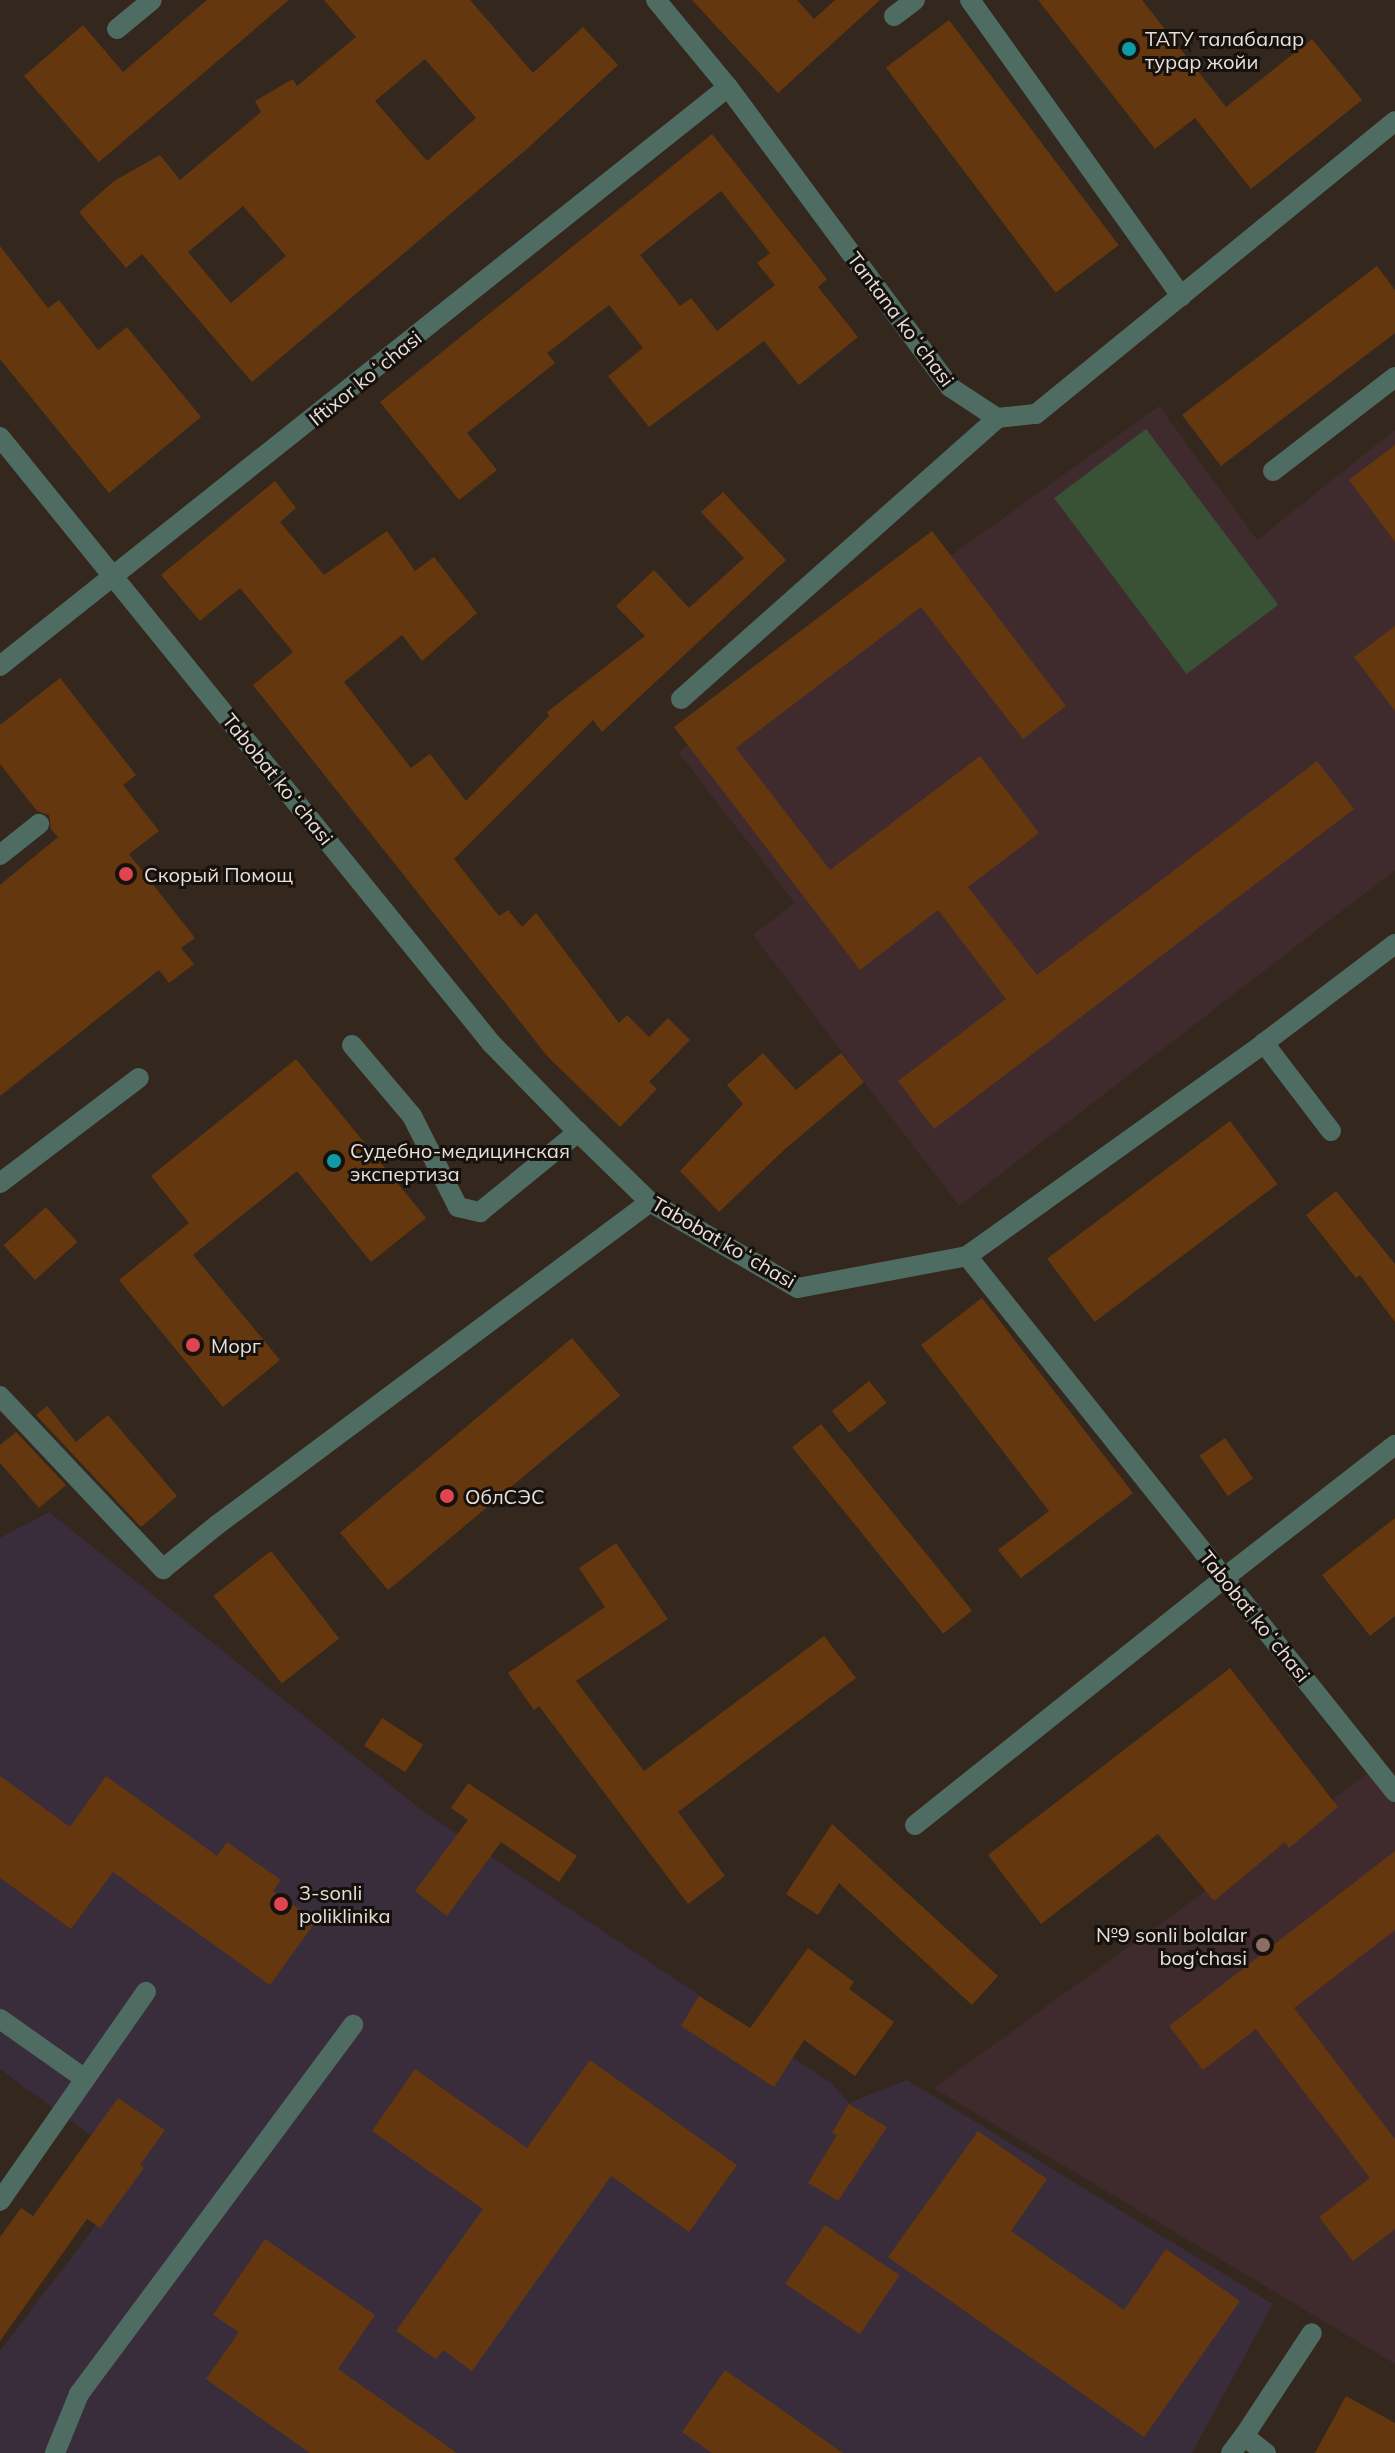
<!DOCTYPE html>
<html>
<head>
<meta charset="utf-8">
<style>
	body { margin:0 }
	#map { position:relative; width:1395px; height:2453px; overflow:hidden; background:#34271e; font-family:Mulish,sans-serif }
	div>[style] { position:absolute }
	.education>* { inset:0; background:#3f2b2e }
	.medical>* { inset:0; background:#392d3b }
	.green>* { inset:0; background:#395236; transform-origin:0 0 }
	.building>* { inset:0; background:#65370f; transform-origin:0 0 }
	.lane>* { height:20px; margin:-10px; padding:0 10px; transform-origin:10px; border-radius:10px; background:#4f6c62 }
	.street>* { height:20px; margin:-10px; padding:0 10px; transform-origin:10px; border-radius:10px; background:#4f6c62 }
	.dots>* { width:22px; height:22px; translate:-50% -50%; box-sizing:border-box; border:4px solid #17110d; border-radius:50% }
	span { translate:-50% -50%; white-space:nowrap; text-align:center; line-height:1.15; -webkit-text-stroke:6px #17110d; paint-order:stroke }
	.poi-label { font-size:20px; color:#e7dfd9 }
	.left { translate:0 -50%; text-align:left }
	.right { translate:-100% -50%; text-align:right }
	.street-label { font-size:20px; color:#e7dfd9 }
</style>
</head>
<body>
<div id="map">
	<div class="education">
		<i style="clip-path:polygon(1159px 406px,1257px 540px,1395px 430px,1395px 870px,959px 1206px,753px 935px,795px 903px,678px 752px)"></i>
		<i style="clip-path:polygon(1371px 1771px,1395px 1802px,1395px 2364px,934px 2088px)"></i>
	</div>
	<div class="medical">
		<i style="clip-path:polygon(49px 1512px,424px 1812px,831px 2083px,849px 2103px,907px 2080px,1273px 2304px,1192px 2453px,0 2453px,0 2351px,138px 2170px,0 2069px,0 1538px)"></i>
	</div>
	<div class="green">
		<i style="left:1146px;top:429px;width:220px;height:115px;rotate:53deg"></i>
	</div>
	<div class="building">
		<i style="clip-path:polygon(207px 0,289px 0,99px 162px,24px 76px,83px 25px,123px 72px)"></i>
		<i style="clip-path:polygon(evenodd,324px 0,470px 0,533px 73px,583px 27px,618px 65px,528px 148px,252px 382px,142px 254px,126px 268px,79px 212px,114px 181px,160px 155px,180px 180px,261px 112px,255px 101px,293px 79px,297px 86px,356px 37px,324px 0,425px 59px,476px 118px,427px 161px,375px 101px,425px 59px,324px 0,243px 206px,286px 256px,231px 303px,188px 252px,243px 206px)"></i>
		<i style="clip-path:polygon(692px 0,797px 0,814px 19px,835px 0,880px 0,778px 93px)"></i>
		<i style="clip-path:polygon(1038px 0,1142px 0,1226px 107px,1312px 39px,1362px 100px,1251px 189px,1195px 118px,1155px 149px)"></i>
		<i style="left:949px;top:20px;width:282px;height:79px;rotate:53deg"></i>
		<i style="clip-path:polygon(evenodd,712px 134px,827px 279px,818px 287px,858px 337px,799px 385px,764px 341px,649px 427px,608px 376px,643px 348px,609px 305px,547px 353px,555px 363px,467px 433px,497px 470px,459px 500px,380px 402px,712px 134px,721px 191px,770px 253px,757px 263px,775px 285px,717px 331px,691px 298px,680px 306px,640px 255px,721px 191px)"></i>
		<i style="clip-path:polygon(0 246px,48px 308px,59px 300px,98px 350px,127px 327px,201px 417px,109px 493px,0 359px)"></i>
		<i style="clip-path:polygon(1377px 266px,1395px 290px,1395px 333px,1221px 466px,1182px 415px)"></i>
		<i style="clip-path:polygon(1395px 445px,1395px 542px,1349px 480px)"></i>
		<i style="clip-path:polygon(275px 481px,296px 508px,280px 522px,324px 575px,387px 531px,415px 571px,434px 557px,477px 613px,422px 661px,402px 635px,344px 682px,411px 768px,430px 754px,466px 801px,549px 716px,547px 712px,645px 636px,616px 606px,654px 570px,689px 608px,744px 558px,701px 512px,723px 492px,786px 560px,602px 732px,593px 720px,454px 859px,499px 916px,508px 910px,522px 927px,536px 913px,619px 1023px,627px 1015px,649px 1037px,668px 1018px,690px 1040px,649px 1082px,657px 1089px,620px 1127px,548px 1057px,253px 685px,293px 652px,240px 588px,200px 621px,161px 575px)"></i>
		<i style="clip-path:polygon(932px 531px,1066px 706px,1023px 739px,921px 607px,736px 748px,830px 870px,980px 756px,1039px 833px,968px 887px,1037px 975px,1317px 761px,1354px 809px,934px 1129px,898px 1081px,1006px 999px,938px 910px,860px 970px,674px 727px)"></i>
		<i style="clip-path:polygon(1395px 626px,1395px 711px,1354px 657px)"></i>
		<i style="clip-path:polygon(60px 678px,136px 775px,123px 785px,159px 831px,129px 854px,195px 938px,181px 948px,194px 964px,169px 983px,159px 970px,0 1096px,0 885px,58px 837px,51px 829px,49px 815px,37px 811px,0 764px,0 725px)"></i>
		<i style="clip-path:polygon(763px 1053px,796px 1090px,841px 1053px,864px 1082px,784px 1150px,719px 1212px,680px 1171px,743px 1104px,727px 1085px)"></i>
		<i style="clip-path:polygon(296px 1059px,426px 1218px,371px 1262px,297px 1171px,193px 1255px,280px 1360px,223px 1407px,119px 1280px,189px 1223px,151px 1176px)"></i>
		<i style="left:1230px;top:1121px;width:79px;height:229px;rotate:53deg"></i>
		<i style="clip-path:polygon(1336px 1191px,1395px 1264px,1395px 1322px,1360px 1275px,1356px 1278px,1306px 1215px)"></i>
		<i style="left:46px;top:1207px;width:47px;height:57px;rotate:48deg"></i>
		<i style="clip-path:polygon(982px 1298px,1133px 1493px,1021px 1578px,998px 1550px,1049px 1511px,921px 1345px)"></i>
		<i style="left:572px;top:1338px;width:75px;height:303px;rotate:50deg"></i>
		<i style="left:869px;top:1381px;width:28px;height:48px;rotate:51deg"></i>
		<i style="clip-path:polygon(47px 1406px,76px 1442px,108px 1415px,177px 1496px,141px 1527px,36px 1415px)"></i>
		<i style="left:821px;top:1424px;width:240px;height:37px;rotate:51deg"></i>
		<i style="clip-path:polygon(16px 1432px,66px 1485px,39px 1508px,0 1463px,0 1445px)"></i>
		<i style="left:1225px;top:1438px;width:49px;height:31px;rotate:55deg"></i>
		<i style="clip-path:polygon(1395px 1518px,1395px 1616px,1370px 1636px,1322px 1575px)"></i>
		<i style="clip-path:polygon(616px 1543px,668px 1619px,576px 1681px,644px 1771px,824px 1636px,856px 1678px,678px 1812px,725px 1876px,688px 1904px,539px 1706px,534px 1710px,508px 1673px,605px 1607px,579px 1568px)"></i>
		<i style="left:271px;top:1551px;width:111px;height:73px;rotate:52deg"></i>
		<i style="clip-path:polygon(1230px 1668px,1338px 1807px,1289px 1848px,1285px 1842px,1214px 1901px,1158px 1834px,1041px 1924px,988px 1855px)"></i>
		<i style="left:382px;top:1718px;width:49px;height:33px;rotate:33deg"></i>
		<i style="clip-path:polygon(0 1776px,70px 1827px,106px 1776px,217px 1856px,227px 1842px,281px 1880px,273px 1891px,316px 1921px,270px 1985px,113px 1872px,71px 1929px,0 1878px)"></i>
		<i style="clip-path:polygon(468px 1783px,577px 1856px,559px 1882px,501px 1842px,447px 1916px,415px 1891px,468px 1820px,451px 1808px)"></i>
		<i style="clip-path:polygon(832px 1824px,998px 1976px,972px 2005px,839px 1883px,818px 1915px,786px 1894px)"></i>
		<i style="clip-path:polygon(1395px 1851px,1395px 1930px,1294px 2008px,1395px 2139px,1395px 2229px,1353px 2261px,1319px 2217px,1370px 2178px,1256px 2029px,1203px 2070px,1169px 2026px)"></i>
		<i style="clip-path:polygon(808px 1948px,854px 1982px,849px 1989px,894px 2022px,855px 2076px,804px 2040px,774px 2087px,681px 2026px,699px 1996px,750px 2028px)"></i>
		<i style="clip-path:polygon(590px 2060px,737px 2165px,689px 2232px,611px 2176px,472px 2371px,443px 2350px,436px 2359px,396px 2331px,483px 2209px,372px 2131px,415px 2069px,527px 2148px)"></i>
		<i style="clip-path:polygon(118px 2098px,165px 2130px,140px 2165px,144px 2168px,100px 2228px,87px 2219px,0 2341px,0 2237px,21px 2208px,33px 2216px)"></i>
		<i style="clip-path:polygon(849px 2104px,887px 2127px,838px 2201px,808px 2183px,837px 2135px,832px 2133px)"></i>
		<i style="clip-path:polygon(978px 2131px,1047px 2179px,1011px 2231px,1124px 2310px,1166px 2249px,1240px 2301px,1144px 2437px,888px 2257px)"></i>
		<i style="left:825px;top:2225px;width:90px;height:71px;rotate:34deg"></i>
		<i style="clip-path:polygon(265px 2239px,375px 2315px,338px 2369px,457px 2453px,310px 2453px,206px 2379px,239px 2332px,213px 2315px)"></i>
		<i style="clip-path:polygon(725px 2370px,843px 2453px,712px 2453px,682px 2432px)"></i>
		<i style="clip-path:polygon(1346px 2396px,1395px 2423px,1395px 2453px,1315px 2453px)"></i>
	</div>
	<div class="lane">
		<i style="left:970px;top:0;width:364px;rotate:54.5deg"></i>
		<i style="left:894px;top:16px;width:26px;rotate:-37deg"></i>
		<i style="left:1273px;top:471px;width:154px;rotate:-37.6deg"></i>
		<i style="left:681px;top:699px;width:423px;rotate:-41.6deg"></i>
		<i style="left:0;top:855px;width:50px;rotate:-38.5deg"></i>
		<i style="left:352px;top:1045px;width:93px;rotate:49.8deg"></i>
		<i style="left:412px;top:1116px;width:102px;rotate:63.2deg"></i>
		<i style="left:458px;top:1207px;width:23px;rotate:13deg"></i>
		<i style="left:480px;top:1212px;width:127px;rotate:-39.2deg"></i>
		<i style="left:1331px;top:1131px;width:111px;rotate:-127.3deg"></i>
		<i style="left:1264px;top:1043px;width:164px;rotate:-37.1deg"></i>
		<i style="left:0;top:1183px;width:174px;rotate:-37.1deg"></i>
		<i style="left:967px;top:1256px;width:365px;rotate:-35.6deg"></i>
		<i style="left:1224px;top:1578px;width:217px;rotate:-37.9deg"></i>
		<i style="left:0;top:2019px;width:104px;rotate:35.2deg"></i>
		<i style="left:0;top:2201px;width:255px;rotate:-55.1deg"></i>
		<i style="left:1244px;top:2436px;width:123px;rotate:-56.6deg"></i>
		<i style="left:55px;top:2453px;width:64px;rotate:-67.9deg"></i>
		<i style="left:79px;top:2394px;width:460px;rotate:-53.4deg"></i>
		<i style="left:1231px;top:2453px;width:21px;rotate:-53deg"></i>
		<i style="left:1244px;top:2436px;width:28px;rotate:38deg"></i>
	</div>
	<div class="street">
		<i style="left:656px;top:0;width:113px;rotate:50.4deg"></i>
		<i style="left:728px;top:87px;width:373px;rotate:53.5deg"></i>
		<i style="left:950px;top:387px;width:56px;rotate:33.4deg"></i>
		<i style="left:997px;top:418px;width:39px;rotate:-6deg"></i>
		<i style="left:1036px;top:414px;width:463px;rotate:-39.2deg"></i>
		<i style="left:117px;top:29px;width:45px;rotate:-39.6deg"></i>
		<i style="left:0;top:437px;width:780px;rotate:50.98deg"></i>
		<i style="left:491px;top:1043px;width:124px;rotate:45.7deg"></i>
		<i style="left:578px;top:1132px;width:100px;rotate:44.2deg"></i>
		<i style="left:650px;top:1202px;width:171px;rotate:30.2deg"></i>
		<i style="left:798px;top:1288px;width:172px;rotate:-10.7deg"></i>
		<i style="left:967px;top:1256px;width:686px;rotate:51.39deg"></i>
		<i style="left:0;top:666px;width:930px;rotate:-38.5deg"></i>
		<i style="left:0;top:1396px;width:238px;rotate:46.7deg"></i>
		<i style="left:163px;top:1569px;width:70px;rotate:-39.2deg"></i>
		<i style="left:217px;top:1525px;width:540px;rotate:-36.72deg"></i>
		<i style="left:915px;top:1825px;width:396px;rotate:-38.6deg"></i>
	</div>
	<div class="dots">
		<i style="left:1129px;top:49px;background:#0f9aa8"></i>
		<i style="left:126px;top:874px;background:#e0444e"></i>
		<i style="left:334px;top:1161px;background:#0f9aa8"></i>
		<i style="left:193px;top:1345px;background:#e0444e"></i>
		<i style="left:447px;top:1496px;background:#e0444e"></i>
		<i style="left:281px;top:1904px;background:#e0444e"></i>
		<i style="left:1263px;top:1945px;background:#8d6e63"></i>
	</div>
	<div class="poi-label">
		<span class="left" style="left:1145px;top:50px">ТАТУ талабалар<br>турар жойи</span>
		<span class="left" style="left:144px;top:874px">Скорый Помощ</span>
		<span class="left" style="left:350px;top:1162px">Судебно-медицинская<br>экспертиза</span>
		<span class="left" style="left:211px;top:1345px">Морг</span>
		<span class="left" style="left:465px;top:1496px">ОблСЭС</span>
		<span class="left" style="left:299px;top:1904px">3-sonli<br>poliklinika</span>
		<span class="right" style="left:1247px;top:1946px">№9 sonli bolalar<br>bog‘chasi</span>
	</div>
	<div class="street-label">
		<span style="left:901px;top:319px;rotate:53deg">Tantana koʻchasi</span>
		<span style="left:365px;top:378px;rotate:-39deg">Iftixor koʻchasi</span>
		<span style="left:278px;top:779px;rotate:51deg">Tabobat koʻchasi</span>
		<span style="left:724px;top:1242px;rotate:30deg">Tabobat koʻchasi</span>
		<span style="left:1255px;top:1616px;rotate:51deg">Tabobat koʻchasi</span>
	</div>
</div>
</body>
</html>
